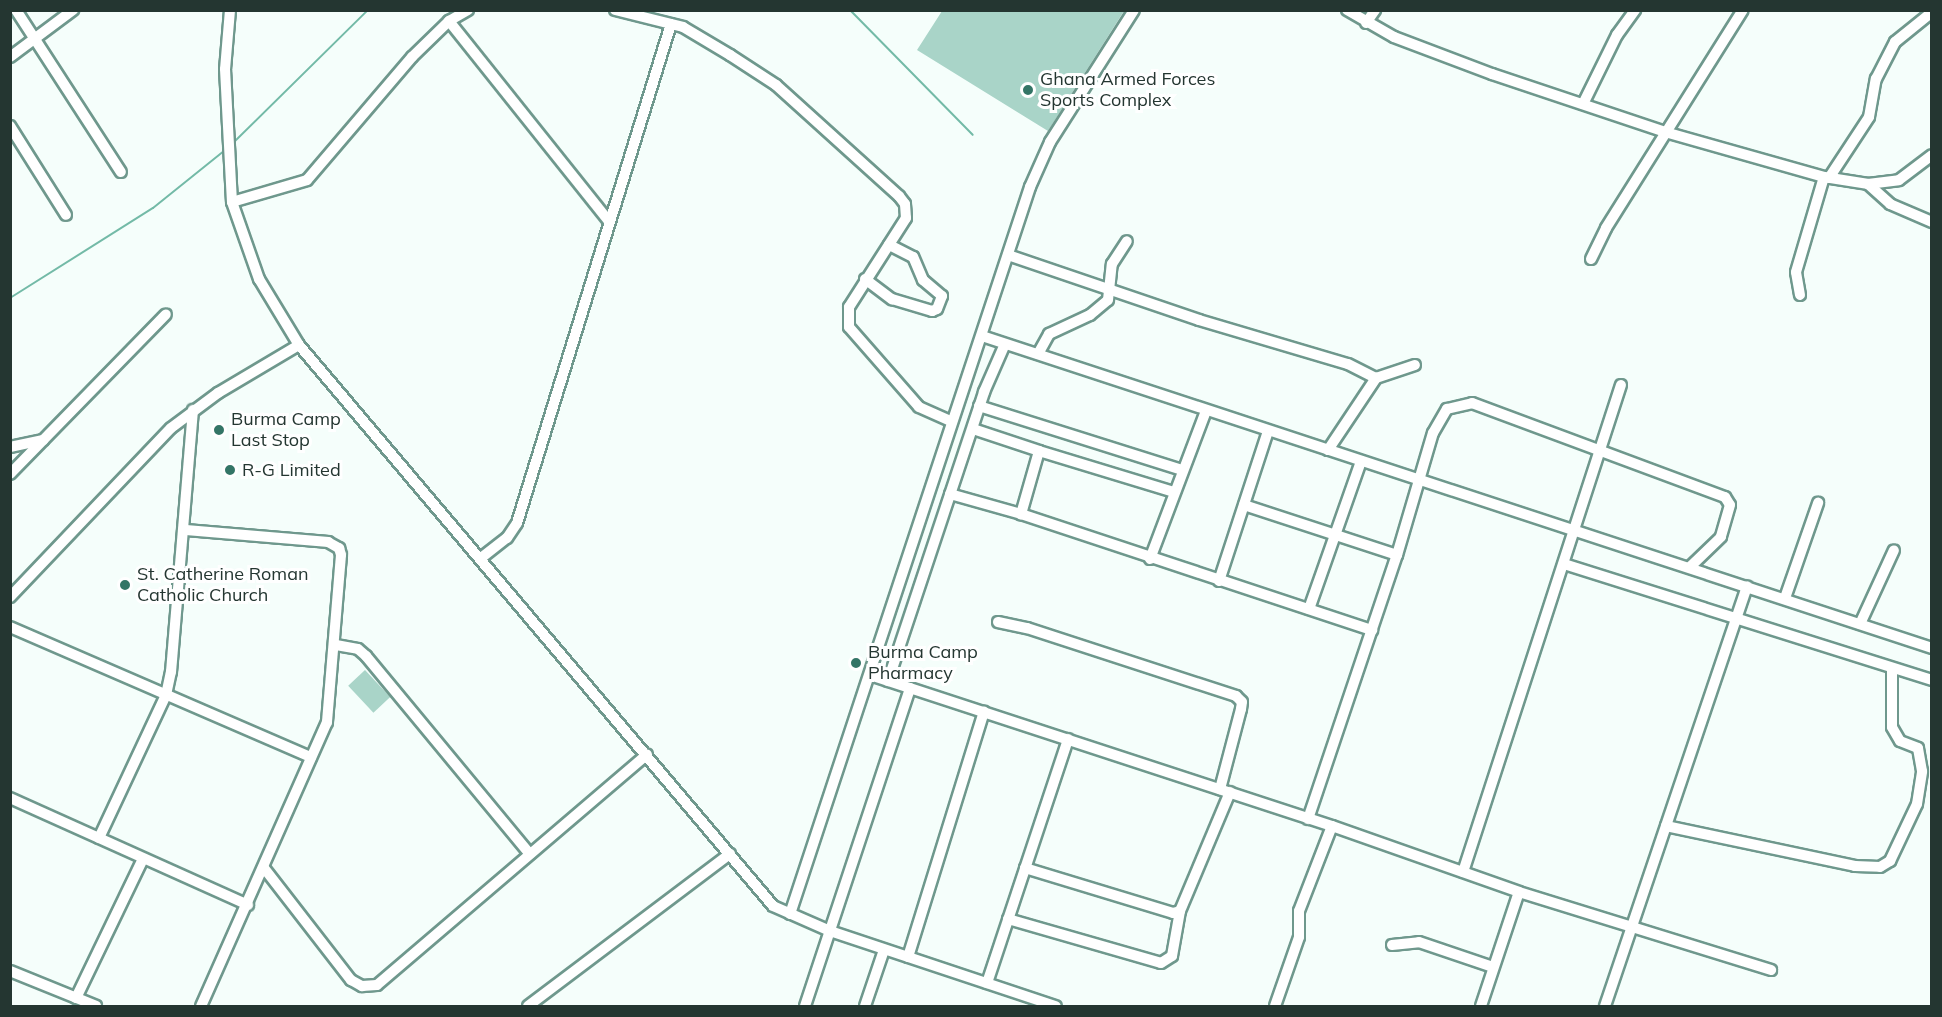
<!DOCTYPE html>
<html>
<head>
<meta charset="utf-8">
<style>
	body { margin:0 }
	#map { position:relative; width:1942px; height:1017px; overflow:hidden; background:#f5fefb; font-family:Mulish,sans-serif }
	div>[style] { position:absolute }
	.green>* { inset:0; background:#a9d4c8; transform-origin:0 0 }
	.stream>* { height:2px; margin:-1px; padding:0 1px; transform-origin:1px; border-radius:1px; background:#73baa7 }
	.roads { filter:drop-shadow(2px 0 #6f988d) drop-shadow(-2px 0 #6f988d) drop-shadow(0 2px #6f988d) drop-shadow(0 -2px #6f988d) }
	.minor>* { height:10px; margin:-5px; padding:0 5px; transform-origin:5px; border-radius:5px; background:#fff }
	.dots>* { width:16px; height:16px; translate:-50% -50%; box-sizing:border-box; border:3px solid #fff; border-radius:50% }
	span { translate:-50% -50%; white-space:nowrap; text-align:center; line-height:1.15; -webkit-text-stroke:6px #fff; paint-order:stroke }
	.poi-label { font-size:18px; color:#243631 }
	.left { translate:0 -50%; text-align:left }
	.frame { position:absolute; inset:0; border:12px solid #243631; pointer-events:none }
</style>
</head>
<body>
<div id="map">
	<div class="green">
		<i style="clip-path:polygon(942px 11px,942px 10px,1124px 11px,1048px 131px,917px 50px)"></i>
		<i style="left:365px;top:670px;width:37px;height:23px;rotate:47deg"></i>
	</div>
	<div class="stream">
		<i style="left:850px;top:10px;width:175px;rotate:45.5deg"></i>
		<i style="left:233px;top:143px;width:190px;rotate:-44.6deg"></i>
		<i style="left:10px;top:298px;width:169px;rotate:-32.2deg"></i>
		<i style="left:153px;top:208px;width:91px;rotate:-38.8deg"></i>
	</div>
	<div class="roads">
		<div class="minor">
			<i style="left:16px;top:10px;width:193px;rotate:57.1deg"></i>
			<i style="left:230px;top:10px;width:59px;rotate:94.8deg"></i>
			<i style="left:225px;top:69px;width:133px;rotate:87deg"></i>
			<i style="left:232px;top:202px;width:82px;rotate:70.7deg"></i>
			<i style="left:259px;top:279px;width:77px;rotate:58.8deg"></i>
			<i style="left:299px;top:345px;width:734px;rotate:49.8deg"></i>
			<i style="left:773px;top:906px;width:62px;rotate:23.7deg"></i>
			<i style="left:830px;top:931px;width:238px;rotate:18.4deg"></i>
			<i style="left:615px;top:10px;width:70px;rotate:14deg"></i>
			<i style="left:683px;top:27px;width:55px;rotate:30.8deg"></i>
			<i style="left:730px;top:55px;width:55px;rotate:33.1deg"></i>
			<i style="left:776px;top:85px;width:166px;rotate:42.1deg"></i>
			<i style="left:899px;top:196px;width:10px;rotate:53deg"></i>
			<i style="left:905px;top:204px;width:14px;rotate:86deg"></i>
			<i style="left:906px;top:218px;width:106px;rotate:122.6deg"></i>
			<i style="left:849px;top:307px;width:20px;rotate:90deg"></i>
			<i style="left:849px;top:327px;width:106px;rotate:48.8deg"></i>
			<i style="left:919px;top:407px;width:35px;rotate:24deg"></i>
			<i style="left:1347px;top:10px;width:54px;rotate:29.9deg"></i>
			<i style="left:1394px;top:37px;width:105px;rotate:20.7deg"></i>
			<i style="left:1492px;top:74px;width:182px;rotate:18.5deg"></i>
			<i style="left:1665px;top:132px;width:165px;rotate:15.8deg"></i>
			<i style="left:1824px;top:177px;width:45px;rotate:9deg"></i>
			<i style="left:1868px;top:184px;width:30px;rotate:42deg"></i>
			<i style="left:1890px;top:204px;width:46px;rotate:23.2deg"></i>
			<i style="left:449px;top:21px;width:255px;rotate:51.4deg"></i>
			<i style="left:1366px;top:23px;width:16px;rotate:-55deg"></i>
			<i style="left:10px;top:57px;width:79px;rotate:-36.7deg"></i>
			<i style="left:1583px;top:104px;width:77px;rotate:-63.8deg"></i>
			<i style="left:1617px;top:35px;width:31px;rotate:-54deg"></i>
			<i style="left:10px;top:126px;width:105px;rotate:57.8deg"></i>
			<i style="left:1829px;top:178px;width:73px;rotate:-56.7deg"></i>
			<i style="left:1869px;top:117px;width:39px;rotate:-80deg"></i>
			<i style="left:1876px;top:79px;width:42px;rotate:-62.8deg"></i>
			<i style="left:1895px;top:42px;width:48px;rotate:-39deg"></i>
			<i style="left:1868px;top:184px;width:31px;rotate:-7deg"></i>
			<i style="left:1899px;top:180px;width:41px;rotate:-37.1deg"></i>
			<i style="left:232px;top:202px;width:78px;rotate:-16.3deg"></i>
			<i style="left:307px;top:180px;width:162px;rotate:-49.5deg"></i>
			<i style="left:412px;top:57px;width:52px;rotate:-44.2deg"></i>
			<i style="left:449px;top:21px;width:22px;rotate:-30deg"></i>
			<i style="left:1008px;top:255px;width:202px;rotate:18.8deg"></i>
			<i style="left:1199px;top:320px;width:155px;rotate:16.5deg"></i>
			<i style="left:1348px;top:364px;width:31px;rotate:27deg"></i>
			<i style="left:1591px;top:259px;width:34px;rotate:-64deg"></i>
			<i style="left:1606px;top:228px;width:257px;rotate:-57.9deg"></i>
			<i style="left:865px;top:279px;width:34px;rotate:37deg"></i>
			<i style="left:892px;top:299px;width:42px;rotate:16.7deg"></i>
			<i style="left:932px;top:311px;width:5px;rotate:-22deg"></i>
			<i style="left:937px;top:309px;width:14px;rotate:-69deg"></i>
			<i style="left:942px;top:296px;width:25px;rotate:-140deg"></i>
			<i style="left:923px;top:280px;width:25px;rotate:-113deg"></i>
			<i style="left:913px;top:257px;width:27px;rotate:-153deg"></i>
			<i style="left:1800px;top:295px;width:23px;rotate:-100deg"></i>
			<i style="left:1796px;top:272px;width:99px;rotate:-73.6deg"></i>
			<i style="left:982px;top:336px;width:1000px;rotate:18.18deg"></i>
			<i style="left:1038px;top:354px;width:23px;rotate:-61deg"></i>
			<i style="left:1049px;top:334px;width:45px;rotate:-24.9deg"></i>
			<i style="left:1090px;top:315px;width:23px;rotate:-40deg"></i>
			<i style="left:1108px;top:300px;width:36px;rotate:-84deg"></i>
			<i style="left:1112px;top:264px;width:27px;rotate:-57deg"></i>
			<i style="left:979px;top:406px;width:213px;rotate:17.5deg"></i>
			<i style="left:973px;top:429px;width:70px;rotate:18.4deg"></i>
			<i style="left:1039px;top:451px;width:66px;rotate:105.9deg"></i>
			<i style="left:1021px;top:514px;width:370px;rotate:18.3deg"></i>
			<i style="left:10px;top:447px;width:34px;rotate:-12deg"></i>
			<i style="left:1328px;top:450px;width:87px;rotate:-56.3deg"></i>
			<i style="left:1376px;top:378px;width:41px;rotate:-18.4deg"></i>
			<i style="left:1039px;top:451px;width:141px;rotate:16.9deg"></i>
			<i style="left:10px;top:474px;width:223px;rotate:-45.7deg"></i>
			<i style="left:950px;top:494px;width:74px;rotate:15.7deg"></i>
			<i style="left:1244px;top:505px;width:161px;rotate:18.1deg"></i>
			<i style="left:186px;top:530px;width:143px;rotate:4.8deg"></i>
			<i style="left:328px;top:542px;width:13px;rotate:29deg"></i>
			<i style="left:339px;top:548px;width:7px;rotate:74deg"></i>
			<i style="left:341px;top:555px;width:168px;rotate:94.8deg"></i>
			<i style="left:327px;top:722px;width:311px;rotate:113.9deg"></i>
			<i style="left:481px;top:558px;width:33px;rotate:-38deg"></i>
			<i style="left:507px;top:538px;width:18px;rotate:-56deg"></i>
			<i style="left:517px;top:523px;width:522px;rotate:-72.85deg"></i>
			<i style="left:1150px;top:559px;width:158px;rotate:-69.3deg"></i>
			<i style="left:1564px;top:564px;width:386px;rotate:17.5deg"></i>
			<i style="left:1219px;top:581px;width:158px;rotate:-71.9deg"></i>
			<i style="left:10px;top:597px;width:233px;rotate:-46.4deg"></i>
			<i style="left:171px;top:428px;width:59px;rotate:-36.7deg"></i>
			<i style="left:218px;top:393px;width:94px;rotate:-30.7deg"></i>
			<i style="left:1785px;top:598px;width:101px;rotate:-70.8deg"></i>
			<i style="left:1309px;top:609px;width:157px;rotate:-70.6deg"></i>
			<i style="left:998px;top:622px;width:30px;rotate:12deg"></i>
			<i style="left:1027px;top:628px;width:220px;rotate:18deg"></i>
			<i style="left:1236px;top:696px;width:8px;rotate:45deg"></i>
			<i style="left:1242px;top:702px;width:7px;rotate:98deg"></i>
			<i style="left:1241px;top:709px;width:83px;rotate:104.7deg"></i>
			<i style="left:1860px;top:624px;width:81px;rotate:-65.3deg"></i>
			<i style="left:10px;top:627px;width:328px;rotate:23.4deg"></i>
			<i style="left:336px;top:645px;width:22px;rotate:10deg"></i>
			<i style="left:358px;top:649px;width:11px;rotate:41deg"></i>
			<i style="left:366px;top:656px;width:257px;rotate:50.4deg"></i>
			<i style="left:870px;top:675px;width:486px;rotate:18.1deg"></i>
			<i style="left:1332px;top:826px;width:198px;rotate:19.4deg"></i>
			<i style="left:1519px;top:892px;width:264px;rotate:17.2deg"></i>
			<i style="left:888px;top:681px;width:305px;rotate:-71.6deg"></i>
			<i style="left:984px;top:392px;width:52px;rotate:-66.4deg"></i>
			<i style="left:10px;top:798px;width:261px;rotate:24.2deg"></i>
			<i style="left:1308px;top:819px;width:279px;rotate:-71.4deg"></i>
			<i style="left:1397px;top:555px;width:127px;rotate:-73.6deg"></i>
			<i style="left:1433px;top:433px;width:28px;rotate:-60deg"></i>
			<i style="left:1447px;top:409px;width:26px;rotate:-13deg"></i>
			<i style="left:1472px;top:403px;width:270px;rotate:20.4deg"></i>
			<i style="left:1725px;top:497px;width:9px;rotate:58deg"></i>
			<i style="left:1730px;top:505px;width:33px;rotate:106deg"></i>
			<i style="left:1721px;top:537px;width:42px;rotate:136deg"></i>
			<i style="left:1666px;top:826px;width:193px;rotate:11.9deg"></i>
			<i style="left:1855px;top:866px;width:25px;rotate:2deg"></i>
			<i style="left:1880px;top:867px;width:12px;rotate:-31deg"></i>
			<i style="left:1890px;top:861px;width:63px;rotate:-64.7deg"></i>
			<i style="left:1917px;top:804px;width:33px;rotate:-81deg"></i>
			<i style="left:1922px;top:771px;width:23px;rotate:-100deg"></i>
			<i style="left:1918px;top:748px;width:19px;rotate:-159deg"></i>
			<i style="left:1900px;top:741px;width:16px;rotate:-120deg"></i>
			<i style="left:1892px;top:727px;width:58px;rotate:-90deg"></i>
			<i style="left:99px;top:838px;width:158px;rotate:-64.9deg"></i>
			<i style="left:166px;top:695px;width:24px;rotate:-78deg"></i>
			<i style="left:171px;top:672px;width:263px;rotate:-85.2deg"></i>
			<i style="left:264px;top:868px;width:142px;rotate:52.2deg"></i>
			<i style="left:351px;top:980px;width:13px;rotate:29deg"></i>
			<i style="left:362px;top:986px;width:15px;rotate:-4deg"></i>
			<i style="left:377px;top:985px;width:355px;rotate:-40.5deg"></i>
			<i style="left:1025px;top:868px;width:155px;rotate:16.9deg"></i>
			<i style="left:1173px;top:913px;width:7px;rotate:-16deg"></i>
			<i style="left:1180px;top:911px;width:129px;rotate:-67.2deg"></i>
			<i style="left:1463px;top:872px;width:512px;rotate:-72.03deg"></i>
			<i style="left:790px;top:914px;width:766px;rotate:-71.73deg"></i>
			<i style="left:1030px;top:187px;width:49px;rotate:-66deg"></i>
			<i style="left:1050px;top:142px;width:156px;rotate:-57.5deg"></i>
			<i style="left:1008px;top:919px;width:159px;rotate:16deg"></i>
			<i style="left:1161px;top:963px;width:13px;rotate:-32deg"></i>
			<i style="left:1172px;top:956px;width:46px;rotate:-79.9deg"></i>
			<i style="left:1392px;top:945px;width:27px;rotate:-6deg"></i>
			<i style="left:1419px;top:942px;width:78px;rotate:18.7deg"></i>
			<i style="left:908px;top:957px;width:257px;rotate:-72.8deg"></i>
			<i style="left:10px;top:971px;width:93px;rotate:22.1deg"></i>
			<i style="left:987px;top:983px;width:257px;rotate:-71.6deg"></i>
			<i style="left:76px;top:998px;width:154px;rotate:-64.3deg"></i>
			<i style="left:528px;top:1006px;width:253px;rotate:-37deg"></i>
			<i style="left:805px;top:1006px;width:335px;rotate:-71.7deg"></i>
			<i style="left:865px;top:1006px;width:59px;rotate:-71.3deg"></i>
			<i style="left:1275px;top:1006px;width:73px;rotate:-70.8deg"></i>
			<i style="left:1299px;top:937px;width:26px;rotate:-90deg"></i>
			<i style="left:1299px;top:911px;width:91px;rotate:-68.8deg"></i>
			<i style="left:1481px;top:1006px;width:120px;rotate:-71.6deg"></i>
			<i style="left:1605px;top:1006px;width:443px;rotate:-71.3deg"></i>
		</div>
	</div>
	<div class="dots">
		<i style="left:1028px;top:90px;background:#337566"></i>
		<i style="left:219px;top:430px;background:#337566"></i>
		<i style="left:230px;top:470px;background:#337566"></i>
		<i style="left:125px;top:585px;background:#337566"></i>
		<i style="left:856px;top:663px;background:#337566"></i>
	</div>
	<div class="poi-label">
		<span class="left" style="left:1040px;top:90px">Ghana Armed Forces<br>Sports Complex</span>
		<span class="left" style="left:231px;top:430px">Burma Camp<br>Last Stop</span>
		<span class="left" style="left:242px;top:470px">R-G Limited</span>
		<span class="left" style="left:137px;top:585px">St. Catherine Roman<br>Catholic Church</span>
		<span class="left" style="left:868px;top:663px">Burma Camp<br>Pharmacy</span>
	</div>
	<div class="frame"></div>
</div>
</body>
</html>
